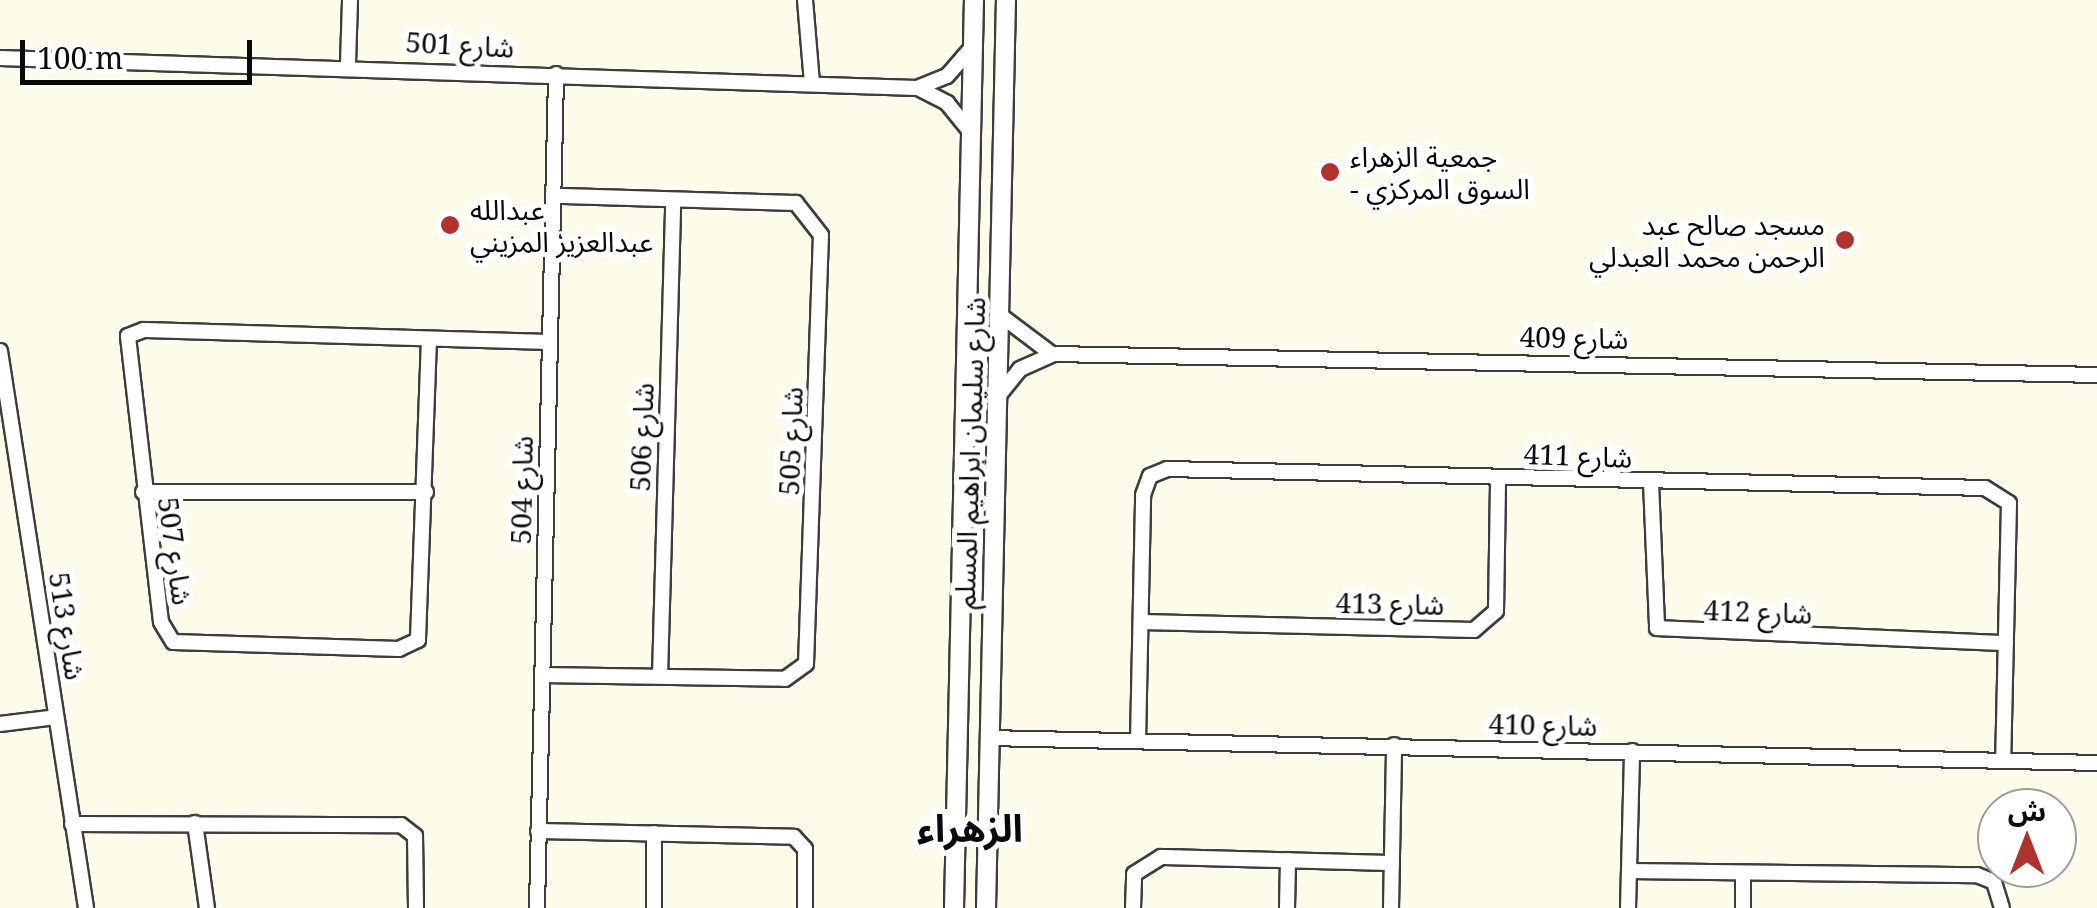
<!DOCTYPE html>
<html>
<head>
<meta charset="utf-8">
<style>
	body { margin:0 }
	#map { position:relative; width:2097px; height:908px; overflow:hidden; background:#fdfbe9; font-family:"Noto Serif","Noto Sans Arabic",serif }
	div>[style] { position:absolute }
	.roads { filter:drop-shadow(2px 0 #3d3d3d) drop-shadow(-2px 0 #3d3d3d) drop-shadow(0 2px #3d3d3d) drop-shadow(0 -2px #3d3d3d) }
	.minor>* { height:14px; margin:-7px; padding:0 7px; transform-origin:7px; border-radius:7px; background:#fff }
	.tertiary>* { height:18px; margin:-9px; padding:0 9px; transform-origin:9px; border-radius:9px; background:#fff }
	.dots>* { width:28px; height:28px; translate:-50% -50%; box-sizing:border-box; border:5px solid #fff; border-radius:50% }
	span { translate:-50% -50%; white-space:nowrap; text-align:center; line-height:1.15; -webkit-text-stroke:10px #fff; paint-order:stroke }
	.street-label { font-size:28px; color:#0a0a0a }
	.poi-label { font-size:28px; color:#0a0a0a }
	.left { translate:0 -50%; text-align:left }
	.right { translate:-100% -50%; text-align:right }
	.district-label { font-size:38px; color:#0a0a0a; font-weight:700 }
	.north { position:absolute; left:1977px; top:788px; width:100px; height:100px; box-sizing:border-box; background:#fff; border:2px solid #9d9d9d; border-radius:50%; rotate:0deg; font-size:28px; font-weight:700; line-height:40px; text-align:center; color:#0a0a0a }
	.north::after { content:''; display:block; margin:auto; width:35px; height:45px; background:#af322e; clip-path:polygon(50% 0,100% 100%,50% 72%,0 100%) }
	.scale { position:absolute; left:20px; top:40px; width:232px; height:45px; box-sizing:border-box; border:5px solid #0a0a0a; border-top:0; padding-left:12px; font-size:30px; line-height:35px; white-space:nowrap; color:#0a0a0a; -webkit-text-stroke:8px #fff; paint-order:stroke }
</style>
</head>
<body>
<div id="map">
	<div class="roads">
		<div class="minor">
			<i style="left:805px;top:0;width:84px;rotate:85.2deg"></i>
			<i style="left:0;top:58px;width:917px;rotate:1.87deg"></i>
			<i style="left:917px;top:88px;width:32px;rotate:-22deg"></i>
			<i style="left:947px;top:76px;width:38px;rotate:-49deg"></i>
			<i style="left:348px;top:64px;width:64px;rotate:-88.2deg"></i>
			<i style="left:918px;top:88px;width:33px;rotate:27deg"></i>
			<i style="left:947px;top:103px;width:40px;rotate:51deg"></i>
			<i style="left:1000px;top:315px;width:65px;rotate:36.9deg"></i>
			<i style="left:429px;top:339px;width:301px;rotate:92.1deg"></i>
			<i style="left:418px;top:640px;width:21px;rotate:155deg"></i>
			<i style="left:399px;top:649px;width:226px;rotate:-178.2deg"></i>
			<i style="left:173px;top:642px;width:23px;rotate:-121deg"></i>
			<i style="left:161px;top:622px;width:288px;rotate:-96.6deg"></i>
			<i style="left:128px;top:336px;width:17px;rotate:-21deg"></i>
			<i style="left:144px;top:330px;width:406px;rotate:1.7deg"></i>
			<i style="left:0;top:351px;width:564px;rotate:81.22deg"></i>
			<i style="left:999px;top:395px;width:33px;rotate:-51deg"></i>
			<i style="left:1020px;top:369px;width:36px;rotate:-24deg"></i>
			<i style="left:1053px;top:354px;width:1044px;rotate:1.15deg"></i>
			<i style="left:1651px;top:482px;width:146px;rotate:87.6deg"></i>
			<i style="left:1657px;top:628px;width:349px;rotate:2.5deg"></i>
			<i style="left:143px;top:492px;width:283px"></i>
			<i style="left:1142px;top:622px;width:332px;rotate:1.4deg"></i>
			<i style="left:1474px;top:630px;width:29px;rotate:-41deg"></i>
			<i style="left:1496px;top:611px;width:133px;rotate:-89.1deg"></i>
			<i style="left:542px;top:675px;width:243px;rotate:0.9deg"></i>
			<i style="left:785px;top:679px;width:26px;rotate:-36deg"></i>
			<i style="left:806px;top:664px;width:429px;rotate:-88deg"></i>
			<i style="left:821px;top:235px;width:41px;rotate:-128deg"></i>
			<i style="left:796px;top:203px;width:242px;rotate:-178.3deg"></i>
			<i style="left:660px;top:676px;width:476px;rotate:-88.4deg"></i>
			<i style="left:0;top:724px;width:56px;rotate:-7.1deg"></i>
			<i style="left:988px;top:738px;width:1109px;rotate:1.29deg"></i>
			<i style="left:1138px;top:741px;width:246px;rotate:-88.8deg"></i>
			<i style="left:1143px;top:495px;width:20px;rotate:-70deg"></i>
			<i style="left:1150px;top:476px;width:18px;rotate:-22deg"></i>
			<i style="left:1167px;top:469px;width:818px;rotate:1.33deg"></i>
			<i style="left:1985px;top:488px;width:28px;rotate:32deg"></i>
			<i style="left:2009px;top:503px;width:258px;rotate:91.3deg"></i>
			<i style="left:195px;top:823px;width:86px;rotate:82deg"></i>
			<i style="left:72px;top:824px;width:329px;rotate:0.2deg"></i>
			<i style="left:401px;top:825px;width:18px;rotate:38deg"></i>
			<i style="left:415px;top:836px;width:72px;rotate:89.2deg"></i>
			<i style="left:538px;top:831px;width:256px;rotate:1.3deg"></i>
			<i style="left:794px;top:837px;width:16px;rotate:47deg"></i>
			<i style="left:805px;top:849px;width:59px;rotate:90deg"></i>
			<i style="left:1629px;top:871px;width:348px;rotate:0.7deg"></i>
			<i style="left:1977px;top:875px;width:18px;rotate:22deg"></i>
			<i style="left:1994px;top:882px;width:27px;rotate:73deg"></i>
			<i style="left:537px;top:908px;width:834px;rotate:-88.69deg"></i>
			<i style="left:654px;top:908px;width:75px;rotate:-90deg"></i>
			<i style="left:1133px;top:908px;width:34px;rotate:-88deg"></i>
			<i style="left:1134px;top:874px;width:32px;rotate:-32deg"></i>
			<i style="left:1161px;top:857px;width:231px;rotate:1.5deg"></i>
			<i style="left:1287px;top:908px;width:48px;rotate:-88.8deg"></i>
			<i style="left:1391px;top:908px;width:163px;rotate:-88.9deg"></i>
			<i style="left:1628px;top:908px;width:157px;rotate:-88.5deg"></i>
			<i style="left:1743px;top:908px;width:35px;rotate:-90deg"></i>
		</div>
		<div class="tertiary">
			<i style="left:954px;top:908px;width:908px;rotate:-88.74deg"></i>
			<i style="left:986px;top:908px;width:908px;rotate:-88.74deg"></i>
		</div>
	</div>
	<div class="dots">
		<i style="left:1330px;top:172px;background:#af322e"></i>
		<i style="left:450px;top:225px;background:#af322e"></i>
		<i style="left:1845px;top:240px;background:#af322e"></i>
	</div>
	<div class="street-label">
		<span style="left:460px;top:44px;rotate:3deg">شارع 501</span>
		<span style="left:1574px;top:337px;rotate:1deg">شارع 409</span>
		<span style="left:641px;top:437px;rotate:-88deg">شارع 506</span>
		<span style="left:790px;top:441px;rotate:-88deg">شارع 505</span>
		<span style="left:969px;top:453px;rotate:-88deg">شارع سليمان ابراهيم المسلم</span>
		<span style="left:1578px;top:455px;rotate:2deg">شارع 411</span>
		<span style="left:521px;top:490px;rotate:-89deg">شارع 504</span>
		<span style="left:176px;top:551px;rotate:82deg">شارع 507</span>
		<span style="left:1390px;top:603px;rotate:1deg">شارع 413</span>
		<span style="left:1758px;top:611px;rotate:2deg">شارع 412</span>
		<span style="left:68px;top:626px;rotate:81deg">شارع 513</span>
		<span style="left:1543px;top:724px;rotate:1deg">شارع 410</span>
	</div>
	<div class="poi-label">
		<span class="left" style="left:1350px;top:172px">جمعية الزهراء<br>- السوق المركزي</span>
		<span class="left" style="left:470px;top:225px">عبدالله<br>عبدالعزيز المزيني</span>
		<span class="right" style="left:1825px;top:240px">مسجد صالح عبد<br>الرحمن محمد العبدلي</span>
	</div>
	<div class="district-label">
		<span style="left:970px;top:828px">الزهراء</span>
	</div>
	<div class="north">ش</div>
	<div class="scale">100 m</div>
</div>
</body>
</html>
